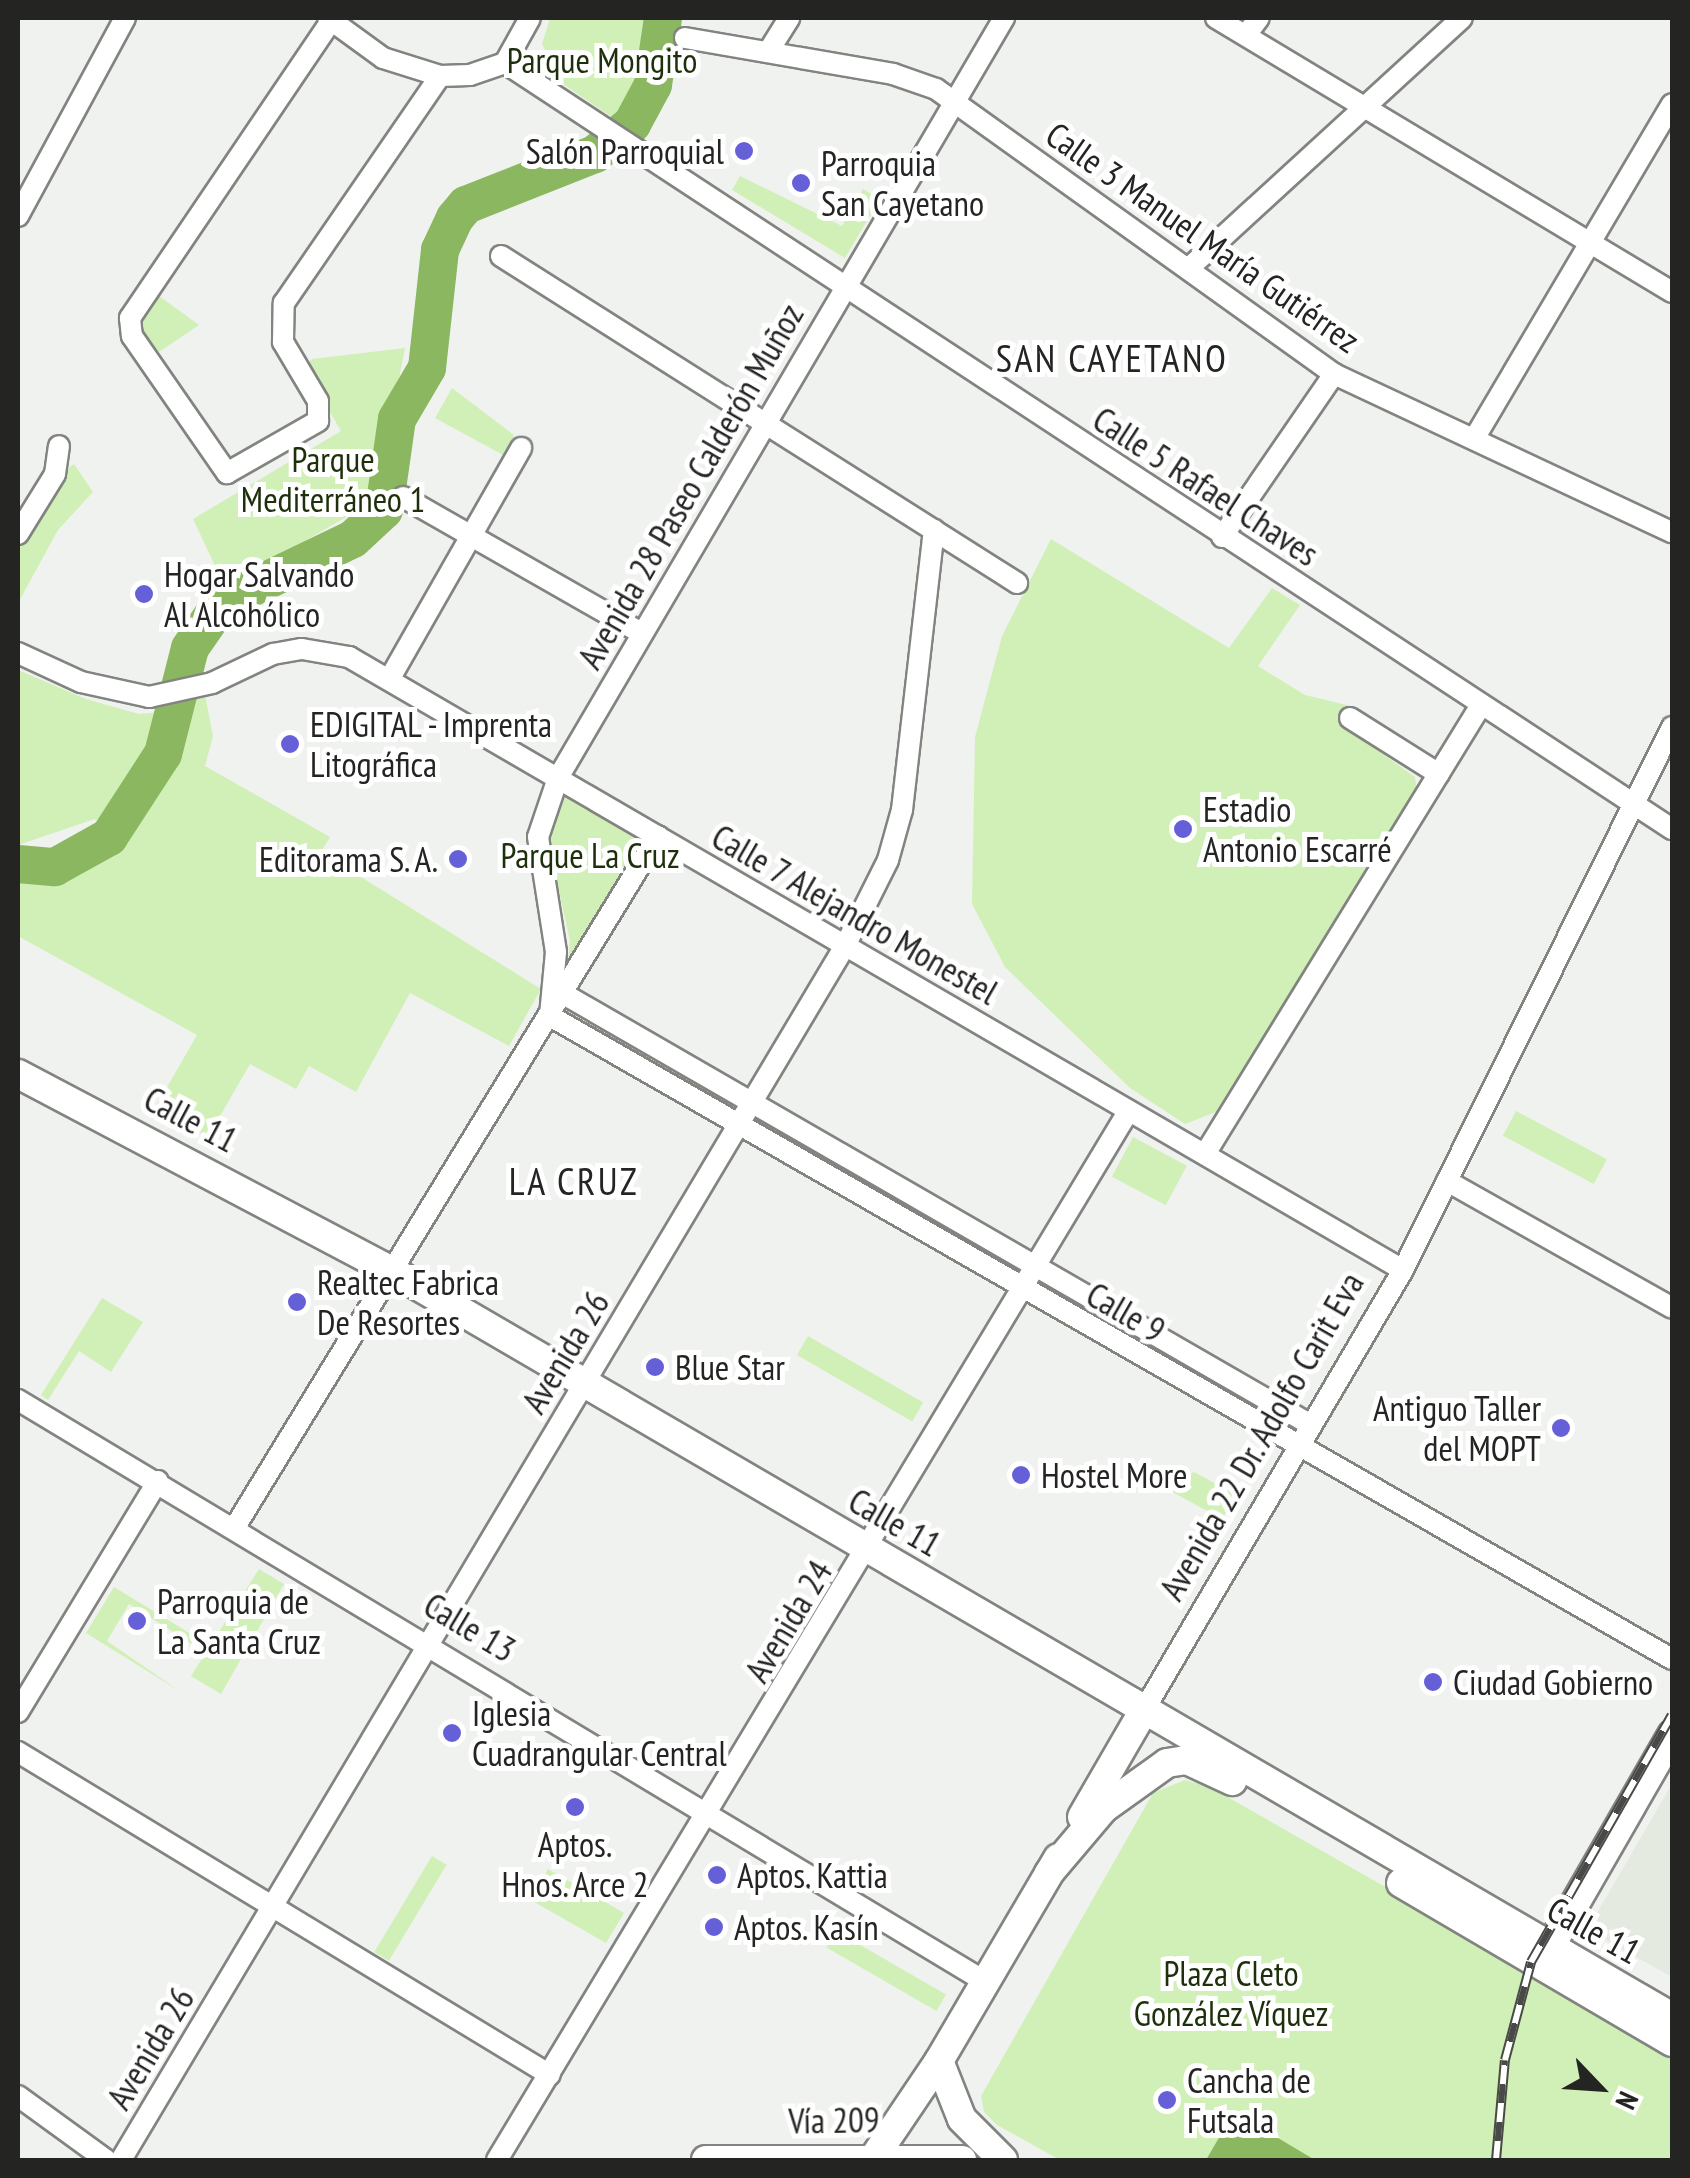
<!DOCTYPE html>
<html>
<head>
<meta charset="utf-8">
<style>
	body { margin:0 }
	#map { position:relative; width:1690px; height:2178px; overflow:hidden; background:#f0f2ef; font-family:"PT Sans Narrow",sans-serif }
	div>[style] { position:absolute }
	.built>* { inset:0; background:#e4eae0 }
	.green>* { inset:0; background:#d1f0b7; transform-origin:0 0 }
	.water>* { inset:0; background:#8ab75f }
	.river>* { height:38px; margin:-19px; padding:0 19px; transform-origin:19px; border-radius:19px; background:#8ab75f }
	.roads { filter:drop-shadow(2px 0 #828480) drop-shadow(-2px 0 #828480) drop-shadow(0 2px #828480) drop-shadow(0 -2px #828480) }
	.street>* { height:20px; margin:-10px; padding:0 10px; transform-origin:10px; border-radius:10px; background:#fff }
	.secondary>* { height:28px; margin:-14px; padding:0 14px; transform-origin:14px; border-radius:14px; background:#fff }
	.rail>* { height:10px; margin-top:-5px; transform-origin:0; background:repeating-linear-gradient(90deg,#fff 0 19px,#494a48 0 38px); box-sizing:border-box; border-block:2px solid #494a48 }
	.dots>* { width:28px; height:28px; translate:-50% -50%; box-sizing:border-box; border:5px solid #fff; border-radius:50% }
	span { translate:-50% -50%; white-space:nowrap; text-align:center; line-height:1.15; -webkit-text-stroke:10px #fff; paint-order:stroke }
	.park-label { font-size:35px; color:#1e300b }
	.poi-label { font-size:35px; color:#242523 }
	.right { translate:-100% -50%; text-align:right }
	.left { translate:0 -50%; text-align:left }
	.street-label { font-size:35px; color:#242523 }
	.neighbourhood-label { font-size:38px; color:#242523; letter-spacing:2.5px }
	.frame { position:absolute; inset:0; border:20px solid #242523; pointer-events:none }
	.north { position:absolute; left:1550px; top:2038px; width:100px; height:100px; -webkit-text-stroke:8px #fff; paint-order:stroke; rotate:115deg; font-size:28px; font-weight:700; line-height:40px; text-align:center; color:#242523 }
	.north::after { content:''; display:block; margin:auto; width:35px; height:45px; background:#242523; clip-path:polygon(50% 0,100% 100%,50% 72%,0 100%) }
</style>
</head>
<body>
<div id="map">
	<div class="built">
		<i style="clip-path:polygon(1672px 1784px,1672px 1977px,1587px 1930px)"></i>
	</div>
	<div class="green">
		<i style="clip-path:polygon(550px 18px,655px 18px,645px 84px,622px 124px,560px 82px,542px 44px)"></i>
		<i style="clip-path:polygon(740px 176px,842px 226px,847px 217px,860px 223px,870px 205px,858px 197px,863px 189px,880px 199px,845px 258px,732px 190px)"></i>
		<i style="clip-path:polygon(155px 293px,199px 325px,159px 352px,142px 331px,141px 312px)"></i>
		<i style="clip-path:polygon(405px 348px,379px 481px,362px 508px,225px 587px,193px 519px,341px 431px,304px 368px,312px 359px)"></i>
		<i style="clip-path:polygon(452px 388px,514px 435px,503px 455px,435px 418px)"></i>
		<i style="clip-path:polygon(74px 464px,93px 492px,58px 530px,18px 603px,18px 539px,57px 477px)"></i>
		<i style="clip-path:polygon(1051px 539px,1229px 648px,1272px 588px,1300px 605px,1258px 666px,1305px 695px,1355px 707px,1345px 727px,1415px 777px,1417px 793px,1407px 813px,1216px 1112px,1185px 1124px,1130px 1088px,1005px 967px,972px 904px,975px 737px,1002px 636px)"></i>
		<i style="clip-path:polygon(18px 670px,86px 699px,139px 714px,161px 712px,153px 752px,169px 761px,182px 702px,205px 695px,213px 736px,205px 766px,330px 837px,321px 852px,541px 989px,509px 1046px,410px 993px,356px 1092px,309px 1066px,296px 1089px,250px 1064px,208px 1137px,155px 1108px,197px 1035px,18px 936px,18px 883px,80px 875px,123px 835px,95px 819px,18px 845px)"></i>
		<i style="clip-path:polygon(566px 794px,644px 842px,567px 973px,570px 941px,548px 841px)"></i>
		<i style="left:1516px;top:1111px;width:103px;height:28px;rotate:28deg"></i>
		<i style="left:1133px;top:1137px;width:61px;height:45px;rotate:28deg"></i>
		<i style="clip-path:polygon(102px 1298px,143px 1322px,111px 1372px,79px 1351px,48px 1400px,41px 1395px)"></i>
		<i style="left:808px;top:1336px;width:133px;height:22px;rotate:30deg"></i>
		<i style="clip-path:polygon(1194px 1472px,1237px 1495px,1222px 1519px,1163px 1487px)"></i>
		<i style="clip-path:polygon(259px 1569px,284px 1584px,221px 1694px,191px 1676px)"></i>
		<i style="clip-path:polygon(114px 1587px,196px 1637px,192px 1644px,129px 1604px,107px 1641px,181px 1692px,86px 1633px)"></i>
		<i style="clip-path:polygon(1185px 1780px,1210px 1787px,1672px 2050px,1672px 2160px,1060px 2160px,997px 2125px,984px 2112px,981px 2096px,1153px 1793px)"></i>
		<i style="left:432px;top:1856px;width:17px;height:112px;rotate:31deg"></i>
		<i style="clip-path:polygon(548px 1869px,624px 1913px,606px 1943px,508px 1887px,515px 1876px,536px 1889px)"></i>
		<i style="left:836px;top:1931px;width:127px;height:19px;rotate:30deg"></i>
	</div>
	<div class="water">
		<i style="clip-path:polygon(1234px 2112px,1315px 2160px,1206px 2160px)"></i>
	</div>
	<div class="river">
		<i style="left:18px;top:864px;width:37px;rotate:5deg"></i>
		<i style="left:55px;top:867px;width:62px;rotate:-29.1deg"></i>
		<i style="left:109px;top:837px;width:99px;rotate:-57deg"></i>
		<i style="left:163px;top:754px;width:109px;rotate:-75.7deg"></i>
		<i style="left:190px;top:648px;width:56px;rotate:-55.2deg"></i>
		<i style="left:222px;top:602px;width:145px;rotate:-25.7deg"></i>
		<i style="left:353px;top:539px;width:42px;rotate:-43.1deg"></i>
		<i style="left:384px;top:510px;width:92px;rotate:-81.9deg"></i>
		<i style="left:397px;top:419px;width:59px;rotate:-59.5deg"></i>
		<i style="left:427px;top:368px;width:119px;rotate:-83.7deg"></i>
		<i style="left:440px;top:250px;width:35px;rotate:-65deg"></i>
		<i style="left:455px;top:218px;width:17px;rotate:-50deg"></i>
		<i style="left:466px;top:205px;width:139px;rotate:-21.6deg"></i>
		<i style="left:595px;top:154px;width:48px;rotate:-39deg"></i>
		<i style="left:632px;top:124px;width:44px;rotate:-61.7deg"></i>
		<i style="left:653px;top:85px;width:68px;rotate:-81.5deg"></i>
	</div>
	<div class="roads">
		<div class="street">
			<i style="left:328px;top:18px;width:68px;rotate:36deg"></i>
			<i style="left:383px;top:58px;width:60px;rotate:17.5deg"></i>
			<i style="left:440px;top:76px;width:30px;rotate:-2deg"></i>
			<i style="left:470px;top:75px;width:37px;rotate:-19deg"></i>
			<i style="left:1004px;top:18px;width:881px;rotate:120.41deg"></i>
			<i style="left:558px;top:778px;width:62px;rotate:108.7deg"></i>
			<i style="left:538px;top:837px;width:116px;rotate:81.1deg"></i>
			<i style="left:556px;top:952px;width:64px;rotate:95.4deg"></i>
			<i style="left:550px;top:1016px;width:1293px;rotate:29.82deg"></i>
			<i style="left:1216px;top:18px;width:532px;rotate:31deg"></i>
			<i style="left:331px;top:21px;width:359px;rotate:124.1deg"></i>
			<i style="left:130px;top:318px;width:18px;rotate:84deg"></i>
			<i style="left:132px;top:336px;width:167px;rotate:55.3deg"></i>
			<i style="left:227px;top:473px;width:105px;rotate:-29.7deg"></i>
			<i style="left:318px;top:421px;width:20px;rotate:-90deg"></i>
			<i style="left:318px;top:401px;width:69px;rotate:-120.7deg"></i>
			<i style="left:283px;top:342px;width:39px;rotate:-89deg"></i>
			<i style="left:284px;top:303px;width:275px;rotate:-55.5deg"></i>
			<i style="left:1246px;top:35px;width:21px;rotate:-53deg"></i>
			<i style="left:685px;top:38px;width:211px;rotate:9.8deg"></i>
			<i style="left:893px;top:74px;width:46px;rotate:19.2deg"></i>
			<i style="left:936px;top:89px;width:490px;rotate:35.6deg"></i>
			<i style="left:1334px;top:374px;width:373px;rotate:25.1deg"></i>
			<i style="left:768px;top:52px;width:40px;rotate:-58deg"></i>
			<i style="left:505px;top:63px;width:1396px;rotate:33.28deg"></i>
			<i style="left:505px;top:63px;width:51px;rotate:-60.9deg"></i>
			<i style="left:18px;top:216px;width:225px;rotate:-61.6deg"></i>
			<i style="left:501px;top:256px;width:611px;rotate:32.36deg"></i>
			<i style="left:1189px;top:268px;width:370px;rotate:-42.5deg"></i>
			<i style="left:1474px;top:439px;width:389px;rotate:-59.4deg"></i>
			<i style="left:403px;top:497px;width:274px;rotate:29.7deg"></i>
			<i style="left:18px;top:534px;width:70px;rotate:-58.3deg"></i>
			<i style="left:55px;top:474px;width:28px;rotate:-82deg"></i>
			<i style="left:1222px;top:537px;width:198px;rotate:-55.5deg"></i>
			<i style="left:18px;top:653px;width:69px;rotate:24.7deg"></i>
			<i style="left:81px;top:682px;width:70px;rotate:12.4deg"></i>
			<i style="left:149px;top:697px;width:65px;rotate:-12.5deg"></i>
			<i style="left:212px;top:683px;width:68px;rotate:-25.4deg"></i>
			<i style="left:273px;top:654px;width:29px;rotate:-10deg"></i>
			<i style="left:302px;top:649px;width:48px;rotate:9.7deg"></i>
			<i style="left:349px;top:657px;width:1219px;rotate:30.18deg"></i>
			<i style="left:390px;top:678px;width:265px;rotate:-60.3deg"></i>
			<i style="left:1350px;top:718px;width:105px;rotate:32.2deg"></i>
			<i style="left:555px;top:989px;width:873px;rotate:29.97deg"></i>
			<i style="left:1205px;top:1154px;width:527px;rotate:-58.42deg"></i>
			<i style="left:1447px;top:1181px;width:258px;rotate:29.4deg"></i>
			<i style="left:18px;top:1400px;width:1129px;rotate:31.02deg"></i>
			<i style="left:235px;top:1527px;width:810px;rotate:-58.53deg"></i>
			<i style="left:1144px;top:1710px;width:511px;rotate:-59.52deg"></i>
			<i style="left:1403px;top:1270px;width:606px;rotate:-63.65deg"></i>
			<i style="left:18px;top:1712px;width:270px;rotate:-58.8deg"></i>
			<i style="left:18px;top:1752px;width:622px;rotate:31.26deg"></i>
			<i style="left:18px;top:2096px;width:109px;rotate:36deg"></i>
			<i style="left:121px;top:2160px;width:1413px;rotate:-59.19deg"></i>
			<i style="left:845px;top:946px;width:96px;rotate:-63.4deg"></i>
			<i style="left:888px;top:860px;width:52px;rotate:-74.4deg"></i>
			<i style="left:902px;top:810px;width:282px;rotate:-83.5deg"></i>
			<i style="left:497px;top:2160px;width:1223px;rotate:-58.95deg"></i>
		</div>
		<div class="secondary">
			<i style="left:18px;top:1074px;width:425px;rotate:27.8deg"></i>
			<i style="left:394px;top:1272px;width:1479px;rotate:30.24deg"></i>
			<i style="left:1082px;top:1817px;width:124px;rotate:-59.9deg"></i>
			<i style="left:1049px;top:1873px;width:84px;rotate:-49.8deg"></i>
			<i style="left:1103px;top:1809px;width:79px;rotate:-35.7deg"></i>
			<i style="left:1167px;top:1763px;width:20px;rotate:-9deg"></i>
			<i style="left:1187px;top:1760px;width:50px;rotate:25deg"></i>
			<i style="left:1401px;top:1883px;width:314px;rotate:30.4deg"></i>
			<i style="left:1549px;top:1949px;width:247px;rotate:-60.1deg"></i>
			<i style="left:939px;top:2061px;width:62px;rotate:68.4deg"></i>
			<i style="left:962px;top:2119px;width:58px;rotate:45deg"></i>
			<i style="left:875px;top:2156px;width:115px;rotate:-56deg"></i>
			<i style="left:939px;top:2061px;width:235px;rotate:-59.6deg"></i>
			<i style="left:706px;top:2160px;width:256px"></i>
		</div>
	</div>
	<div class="rail">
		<i style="left:1496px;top:2160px;width:100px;rotate:-84.9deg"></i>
		<i style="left:1505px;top:2060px;width:101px;rotate:-75.1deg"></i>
		<i style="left:1531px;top:1962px;width:284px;rotate:-60.3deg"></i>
	</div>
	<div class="dots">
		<i style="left:744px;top:151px;background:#655fd8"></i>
		<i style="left:801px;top:183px;background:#655fd8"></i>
		<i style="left:144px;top:594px;background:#655fd8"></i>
		<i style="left:290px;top:744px;background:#655fd8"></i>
		<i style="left:1183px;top:829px;background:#655fd8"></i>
		<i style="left:458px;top:859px;background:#655fd8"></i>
		<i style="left:297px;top:1302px;background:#655fd8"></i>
		<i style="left:655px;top:1367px;background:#655fd8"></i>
		<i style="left:1561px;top:1428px;background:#655fd8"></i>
		<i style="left:1021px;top:1475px;background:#655fd8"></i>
		<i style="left:137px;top:1621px;background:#655fd8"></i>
		<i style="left:1433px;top:1682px;background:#655fd8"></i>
		<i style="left:452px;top:1733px;background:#655fd8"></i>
		<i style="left:575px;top:1807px;background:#655fd8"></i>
		<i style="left:717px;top:1875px;background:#655fd8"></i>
		<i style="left:714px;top:1927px;background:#655fd8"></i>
		<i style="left:1167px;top:2100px;background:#655fd8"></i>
	</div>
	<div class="park-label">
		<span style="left:602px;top:60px">Parque Mongito</span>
		<span style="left:333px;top:479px">Parque<br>Mediterráneo 1</span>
		<span style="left:590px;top:855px">Parque La Cruz</span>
		<span style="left:1231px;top:1993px">Plaza Cleto<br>González Víquez</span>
	</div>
	<div class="poi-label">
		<span class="right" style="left:724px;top:151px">Salón Parroquial</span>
		<span class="left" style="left:821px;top:183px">Parroquia<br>San Cayetano</span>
		<span class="left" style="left:164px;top:594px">Hogar Salvando<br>Al Alcohólico</span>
		<span class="left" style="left:310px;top:744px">EDIGITAL - Imprenta<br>Litográfica</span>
		<span class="left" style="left:1203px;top:829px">Estadio<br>Antonio Escarré</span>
		<span class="right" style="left:438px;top:859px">Editorama S. A.</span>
		<span class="left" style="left:317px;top:1302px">Realtec Fabrica<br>De Resortes</span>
		<span class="left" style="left:675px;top:1367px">Blue Star</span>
		<span class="right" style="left:1541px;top:1428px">Antiguo Taller<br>del MOPT</span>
		<span class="left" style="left:1041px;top:1475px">Hostel More</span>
		<span class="left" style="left:157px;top:1621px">Parroquia de<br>La Santa Cruz</span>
		<span class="left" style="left:1453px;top:1682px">Ciudad Gobierno</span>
		<span class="left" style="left:472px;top:1733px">Iglesia<br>Cuadrangular Central</span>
		<span style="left:575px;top:1864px">Aptos.<br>Hnos. Arce 2</span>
		<span class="left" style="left:737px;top:1875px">Aptos. Kattia</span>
		<span class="left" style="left:734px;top:1927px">Aptos. Kasín</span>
		<span class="left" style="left:1187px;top:2100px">Cancha de<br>Futsala</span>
	</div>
	<div class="street-label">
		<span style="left:1203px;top:237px;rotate:35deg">Calle 3 Manuel María Gutiérrez</span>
		<span style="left:690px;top:486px;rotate:-60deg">Avenida 28 Paseo Calderón Muñoz</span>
		<span style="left:1206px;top:486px;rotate:33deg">Calle 5 Rafael Chaves</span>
		<span style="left:855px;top:914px;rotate:30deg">Calle 7 Alejandro Monestel</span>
		<span style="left:191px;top:1119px;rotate:28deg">Calle 11</span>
		<span style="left:1126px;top:1312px;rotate:30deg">Calle 9</span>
		<span style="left:565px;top:1352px;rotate:-59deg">Avenida 26</span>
		<span style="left:1261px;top:1436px;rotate:-60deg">Avenida 22 Dr. Adolfo Carit Eva</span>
		<span style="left:895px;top:1522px;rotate:30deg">Calle 11</span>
		<span style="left:788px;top:1621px;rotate:-59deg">Avenida 24</span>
		<span style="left:470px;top:1627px;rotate:31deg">Calle 13</span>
		<span style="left:1594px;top:1930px;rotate:29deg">Calle 11</span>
		<span style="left:150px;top:2048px;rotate:-59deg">Avenida 26</span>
		<span style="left:834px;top:2120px;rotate:-1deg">Vía 209</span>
	</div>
	<div class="neighbourhood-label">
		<span style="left:1112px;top:358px">SAN CAYETANO</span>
		<span style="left:574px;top:1181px">LA CRUZ</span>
	</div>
	<div class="frame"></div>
	<div class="north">N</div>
</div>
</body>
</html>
